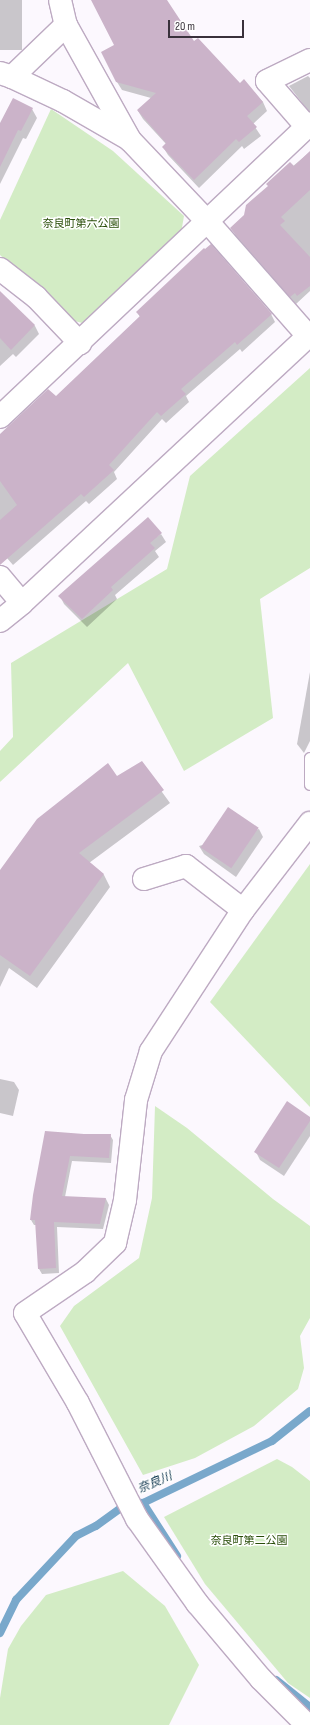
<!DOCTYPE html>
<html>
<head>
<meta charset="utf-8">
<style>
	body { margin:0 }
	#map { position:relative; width:310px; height:1725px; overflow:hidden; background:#fcf8fe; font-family:"Sofia Sans Condensed","Noto Sans JP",sans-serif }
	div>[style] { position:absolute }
	.green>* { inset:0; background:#d3ecc5 }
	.shadow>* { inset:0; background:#0003; transform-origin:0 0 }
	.stream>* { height:8px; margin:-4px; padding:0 4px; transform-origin:4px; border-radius:4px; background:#79a8cb }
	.building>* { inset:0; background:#cbb3c9; transform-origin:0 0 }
	.roads { filter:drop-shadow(1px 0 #bdaac2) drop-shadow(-1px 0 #bdaac2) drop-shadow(0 1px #bdaac2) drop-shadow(0 -1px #bdaac2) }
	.service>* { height:11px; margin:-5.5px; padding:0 5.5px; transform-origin:5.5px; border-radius:5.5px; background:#fff }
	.minor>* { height:22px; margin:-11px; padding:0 11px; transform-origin:11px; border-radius:11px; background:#fff }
	.tertiary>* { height:22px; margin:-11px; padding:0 11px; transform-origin:11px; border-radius:11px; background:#fff }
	span { translate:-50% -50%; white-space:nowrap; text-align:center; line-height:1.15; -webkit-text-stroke:3px #fff; paint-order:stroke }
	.park-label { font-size:11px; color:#284d08 }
	.water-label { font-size:12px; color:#0d344d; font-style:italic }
	.scale { position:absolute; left:168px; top:20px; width:76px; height:18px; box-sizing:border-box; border:2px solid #39313b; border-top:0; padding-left:5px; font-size:12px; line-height:14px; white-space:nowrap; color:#39313b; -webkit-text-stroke:3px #fff; paint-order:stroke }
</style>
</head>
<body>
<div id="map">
	<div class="green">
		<i style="clip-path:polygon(51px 109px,113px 151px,184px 216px,181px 233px,86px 324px,71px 320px,0 255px,0 220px)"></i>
		<i style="clip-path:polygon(310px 368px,310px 568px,260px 599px,273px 718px,184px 771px,128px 663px,0 782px,0 751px,13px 737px,11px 663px,167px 569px,190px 476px)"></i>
		<i style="clip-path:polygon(310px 864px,310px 1107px,210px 1002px)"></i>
		<i style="clip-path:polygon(155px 1106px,187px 1128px,273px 1199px,310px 1226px,310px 1318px,300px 1336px,304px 1368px,298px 1389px,254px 1426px,195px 1458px,143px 1475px,60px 1326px,74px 1306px,139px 1258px,152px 1198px)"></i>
		<i style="clip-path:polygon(277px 1459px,292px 1467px,310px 1481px,310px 1698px,288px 1683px,205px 1584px,164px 1517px)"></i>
		<i style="clip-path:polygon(123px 1571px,165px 1606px,199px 1665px,169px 1725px,0 1725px,0 1698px,8px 1649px,21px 1626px,46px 1595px)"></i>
	</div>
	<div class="shadow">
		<i style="left:0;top:0;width:22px;height:50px"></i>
		<i style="clip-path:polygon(92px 0,165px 0,194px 43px,240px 84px,244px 81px,263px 102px,267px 111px,253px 124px,261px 136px,244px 149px,242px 146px,199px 188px,168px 155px,163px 147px,166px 144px,143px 119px,138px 111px,151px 98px,122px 90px,117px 82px,115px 45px)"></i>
		<i style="clip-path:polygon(308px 76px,310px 78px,310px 113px,289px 86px)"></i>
		<i style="clip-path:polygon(32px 109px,37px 118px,26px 139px,23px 138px,0 184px,0 125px)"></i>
		<i style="clip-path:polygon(310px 152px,310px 291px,296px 304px,236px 236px,231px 228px,245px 216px,269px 186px)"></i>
		<i style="clip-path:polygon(0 293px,35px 326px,39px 334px,16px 357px,13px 354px,0 366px)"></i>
		<i style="clip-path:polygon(137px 312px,271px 314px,275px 322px,242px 352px,240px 349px,186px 396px,189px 402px,166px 423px,162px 419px,114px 472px,117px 479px,89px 504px,86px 501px,13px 565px,0 550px,0 445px,56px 397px,140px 317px)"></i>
		<i style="clip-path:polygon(161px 534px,166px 542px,155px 551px,159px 557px,115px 595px,117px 599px,87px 627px,64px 604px,60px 596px)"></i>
		<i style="clip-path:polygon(310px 672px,310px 741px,304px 753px,297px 744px)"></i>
		<i style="clip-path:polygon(141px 763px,170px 803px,89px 863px,104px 875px,110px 887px,37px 988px,9px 968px,0 987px,0 871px,117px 777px)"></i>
		<i style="clip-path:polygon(259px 829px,263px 837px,236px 877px,204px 854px,199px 846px)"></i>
		<i style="clip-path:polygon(0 1079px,14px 1082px,19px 1090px,13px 1116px,0 1113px)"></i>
		<i style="clip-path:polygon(310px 1118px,310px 1136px,284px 1176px,260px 1160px,256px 1152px)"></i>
		<i style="clip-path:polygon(84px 1135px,110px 1135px,113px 1140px,111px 1163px,72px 1161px,65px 1197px,106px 1199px,109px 1205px,103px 1229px,57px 1227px,59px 1273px,42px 1274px,39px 1269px,36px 1225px,34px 1225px,31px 1220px,34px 1195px)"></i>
	</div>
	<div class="stream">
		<i style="left:143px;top:1503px;width:63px;rotate:57.3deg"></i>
		<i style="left:0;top:1633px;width:37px;rotate:-64deg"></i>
		<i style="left:16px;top:1600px;width:88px;rotate:-46.8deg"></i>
		<i style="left:76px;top:1536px;width:22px;rotate:-27deg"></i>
		<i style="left:96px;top:1526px;width:41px;rotate:-36deg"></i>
		<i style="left:129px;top:1502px;width:14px;rotate:4deg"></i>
		<i style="left:143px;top:1503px;width:143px;rotate:-25.7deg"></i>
		<i style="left:272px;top:1441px;width:48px;rotate:-38.3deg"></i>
		<i style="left:276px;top:1680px;width:43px;rotate:38.5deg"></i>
	</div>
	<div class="building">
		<i style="clip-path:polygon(91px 0,167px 0,194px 41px,198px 38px,240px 83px,244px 79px,263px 102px,247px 116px,257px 127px,239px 142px,236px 139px,194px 180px,162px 147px,166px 143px,137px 110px,156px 93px,116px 82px,101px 52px,114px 45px)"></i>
		<i style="clip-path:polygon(13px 98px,33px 108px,21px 131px,18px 130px,0 167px,0 123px)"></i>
		<i style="clip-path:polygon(310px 151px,310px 190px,281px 217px,285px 221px,280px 225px,310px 257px,310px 286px,297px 296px,295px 293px,290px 297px,230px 228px,244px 215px,246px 205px,268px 186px,266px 184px,290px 162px,294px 166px)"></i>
		<i style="clip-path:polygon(211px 244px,272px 314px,237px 345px,235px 342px,181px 389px,186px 394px,161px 416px,157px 412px,109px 465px,114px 470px,84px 497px,81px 494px,0 565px,0 520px,17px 505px,0 481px,0 434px,48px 389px,56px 396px,140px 316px,136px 312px,204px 248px,205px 249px)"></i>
		<i style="clip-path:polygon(0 291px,35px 325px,11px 350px,0 338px)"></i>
		<i style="clip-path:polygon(148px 517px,162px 533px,150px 543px,155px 548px,111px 587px,113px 590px,82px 619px,58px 596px)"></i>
		<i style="clip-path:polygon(142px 761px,164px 790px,79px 853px,104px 874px,30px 976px,0 955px,0 870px,37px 819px,108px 763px,117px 776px)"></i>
		<i style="left:228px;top:807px;width:37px;height:49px;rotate:34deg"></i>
		<i style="clip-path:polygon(287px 1101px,310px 1117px,310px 1121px,279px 1168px,254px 1152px)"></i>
		<i style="clip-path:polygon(45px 1131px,84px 1134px,111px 1134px,109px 1158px,70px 1156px,62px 1196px,106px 1198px,100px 1224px,54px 1222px,56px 1268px,38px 1269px,35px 1220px,30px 1220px,33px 1195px)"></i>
	</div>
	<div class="roads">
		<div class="service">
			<i style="left:310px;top:758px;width:26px;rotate:90deg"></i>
		</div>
		<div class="minor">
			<i style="left:12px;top:77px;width:75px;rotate:-43.9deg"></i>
			<i style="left:307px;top:127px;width:61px;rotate:-131deg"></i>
			<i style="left:267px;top:81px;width:48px;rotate:-26deg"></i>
			<i style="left:0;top:269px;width:46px;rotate:37.9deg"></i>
			<i style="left:36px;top:297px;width:64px;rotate:46.3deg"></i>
			<i style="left:0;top:417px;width:427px;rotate:-43.4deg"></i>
			<i style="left:144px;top:879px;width:44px;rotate:-17.2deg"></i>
			<i style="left:186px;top:866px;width:72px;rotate:37.7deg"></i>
			<i style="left:307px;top:1725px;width:65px;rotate:-135deg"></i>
			<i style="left:261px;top:1679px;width:99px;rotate:-130.1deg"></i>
			<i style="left:197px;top:1603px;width:103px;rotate:-125.5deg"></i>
			<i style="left:137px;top:1519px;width:130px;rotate:-117deg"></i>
			<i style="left:78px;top:1403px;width:104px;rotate:-120.5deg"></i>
			<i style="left:25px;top:1313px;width:73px;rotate:-34.3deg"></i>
			<i style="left:85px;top:1272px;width:42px;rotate:-44deg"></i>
			<i style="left:115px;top:1243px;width:44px;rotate:-76.9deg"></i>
			<i style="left:125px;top:1200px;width:101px;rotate:-83.7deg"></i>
			<i style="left:136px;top:1100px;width:51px;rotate:-73deg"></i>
			<i style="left:151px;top:1051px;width:168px;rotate:-56.9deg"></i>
			<i style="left:243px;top:910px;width:110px;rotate:-52.4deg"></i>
		</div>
		<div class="tertiary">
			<i style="left:60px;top:0;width:26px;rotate:77deg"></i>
			<i style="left:66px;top:25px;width:132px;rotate:60.9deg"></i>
			<i style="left:130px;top:140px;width:112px;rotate:46.5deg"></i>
			<i style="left:207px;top:221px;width:153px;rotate:48.7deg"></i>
			<i style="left:0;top:73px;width:13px;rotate:18deg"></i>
			<i style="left:12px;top:77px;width:56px;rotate:25.2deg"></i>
			<i style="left:63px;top:101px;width:76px;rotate:29.9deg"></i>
			<i style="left:0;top:577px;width:34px;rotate:50deg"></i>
			<i style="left:0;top:621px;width:28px;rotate:-39deg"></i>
			<i style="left:22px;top:603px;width:394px;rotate:-43deg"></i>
		</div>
	</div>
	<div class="park-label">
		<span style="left:81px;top:224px">奈良町第六公園</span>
		<span style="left:249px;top:1541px">奈良町第二公園</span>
	</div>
	<div class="water-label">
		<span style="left:155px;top:1483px;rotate:-23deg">奈良川</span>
	</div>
	<div class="scale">20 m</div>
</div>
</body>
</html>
